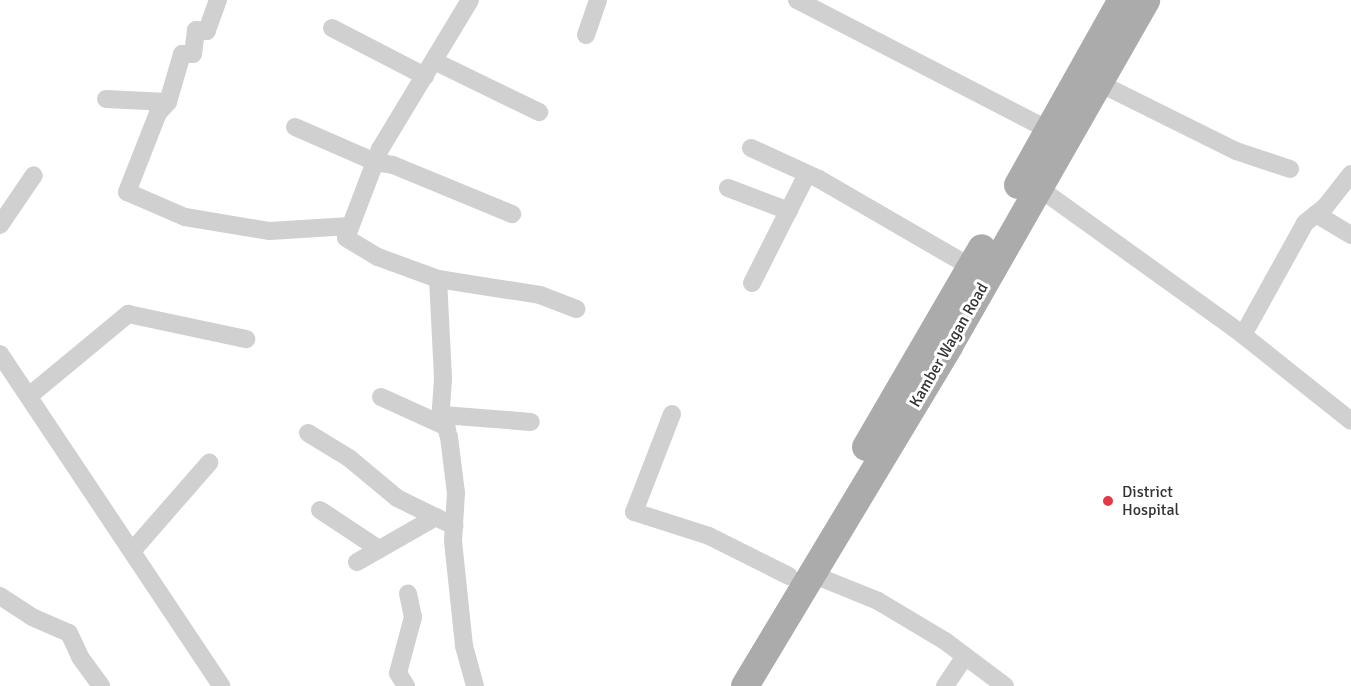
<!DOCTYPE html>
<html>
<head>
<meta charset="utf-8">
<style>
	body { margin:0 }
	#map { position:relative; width:1351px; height:686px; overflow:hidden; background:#fff; font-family:Signika,sans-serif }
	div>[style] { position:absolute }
	.street>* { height:18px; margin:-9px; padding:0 9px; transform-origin:9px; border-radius:9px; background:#d0d0d0 }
	.primary>* { height:28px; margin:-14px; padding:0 14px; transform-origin:14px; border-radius:14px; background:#ababab }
	.dots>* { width:16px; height:16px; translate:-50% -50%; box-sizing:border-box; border:3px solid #fff; border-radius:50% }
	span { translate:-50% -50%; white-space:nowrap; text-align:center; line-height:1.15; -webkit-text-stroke:6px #fff; paint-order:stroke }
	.street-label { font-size:16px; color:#333 }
	.poi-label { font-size:16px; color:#333 }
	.left { translate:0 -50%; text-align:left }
</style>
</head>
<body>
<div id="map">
	<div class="street">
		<i style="left:218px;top:0;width:33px;rotate:110deg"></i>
		<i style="left:207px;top:31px;width:11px;rotate:-175deg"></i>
		<i style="left:196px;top:30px;width:24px;rotate:97deg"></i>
		<i style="left:193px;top:54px;width:11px;rotate:180deg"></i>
		<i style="left:182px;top:54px;width:50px;rotate:106.3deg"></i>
		<i style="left:168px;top:102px;width:15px;rotate:132deg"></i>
		<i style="left:158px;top:113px;width:85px;rotate:111.4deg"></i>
		<i style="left:127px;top:192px;width:63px;rotate:23.3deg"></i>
		<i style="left:185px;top:217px;width:86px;rotate:9.4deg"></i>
		<i style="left:270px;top:231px;width:80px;rotate:-3.6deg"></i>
		<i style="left:470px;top:0;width:174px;rotate:121.1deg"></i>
		<i style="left:380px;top:149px;width:95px;rotate:110.9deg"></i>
		<i style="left:346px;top:238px;width:37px;rotate:31deg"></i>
		<i style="left:378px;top:257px;width:64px;rotate:20.1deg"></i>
		<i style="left:438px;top:279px;width:103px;rotate:8.9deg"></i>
		<i style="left:540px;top:295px;width:39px;rotate:21deg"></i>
		<i style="left:797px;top:0;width:284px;rotate:27.3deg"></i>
		<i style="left:332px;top:28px;width:105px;rotate:27.3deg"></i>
		<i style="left:586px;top:35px;width:37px;rotate:-71deg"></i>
		<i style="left:434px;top:61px;width:117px;rotate:25.9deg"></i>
		<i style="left:1099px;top:83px;width:153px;rotate:26.4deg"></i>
		<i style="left:1236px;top:151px;width:57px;rotate:18.4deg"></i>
		<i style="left:106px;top:99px;width:62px;rotate:2.8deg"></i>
		<i style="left:295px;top:127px;width:87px;rotate:23.6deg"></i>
		<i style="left:375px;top:162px;width:18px;rotate:9deg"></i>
		<i style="left:393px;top:165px;width:129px;rotate:22.4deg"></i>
		<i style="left:751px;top:148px;width:75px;rotate:24.5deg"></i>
		<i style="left:819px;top:179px;width:176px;rotate:30.1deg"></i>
		<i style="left:728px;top:188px;width:65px;rotate:20.7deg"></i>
		<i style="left:1039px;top:188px;width:245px;rotate:35.7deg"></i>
		<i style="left:1238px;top:331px;width:144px;rotate:38.5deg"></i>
		<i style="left:1316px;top:214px;width:41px;rotate:31deg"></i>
		<i style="left:0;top:225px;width:60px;rotate:-55.8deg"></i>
		<i style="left:438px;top:279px;width:100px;rotate:87.1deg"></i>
		<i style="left:443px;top:379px;width:29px;rotate:94deg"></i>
		<i style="left:441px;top:408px;width:30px;rotate:75deg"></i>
		<i style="left:449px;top:437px;width:56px;rotate:82.9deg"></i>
		<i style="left:456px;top:493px;width:48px;rotate:93.6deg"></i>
		<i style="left:453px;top:541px;width:106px;rotate:84deg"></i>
		<i style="left:464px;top:646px;width:41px;rotate:74.6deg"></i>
		<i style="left:752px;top:283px;width:122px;rotate:-63.2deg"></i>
		<i style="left:1243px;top:335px;width:128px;rotate:-61deg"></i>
		<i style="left:1305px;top:223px;width:26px;rotate:-39deg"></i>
		<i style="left:1325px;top:207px;width:42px;rotate:-51.8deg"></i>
		<i style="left:0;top:354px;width:399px;rotate:56.3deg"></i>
		<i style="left:29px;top:396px;width:129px;rotate:-39.6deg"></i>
		<i style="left:128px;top:314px;width:121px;rotate:12deg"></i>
		<i style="left:381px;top:397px;width:72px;rotate:24.4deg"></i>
		<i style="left:672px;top:414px;width:105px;rotate:111.2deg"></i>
		<i style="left:634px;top:512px;width:79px;rotate:17.7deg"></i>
		<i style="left:709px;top:536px;width:89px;rotate:26.6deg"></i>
		<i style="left:443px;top:415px;width:88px;rotate:4.5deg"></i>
		<i style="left:308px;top:433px;width:48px;rotate:31.4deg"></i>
		<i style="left:349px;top:458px;width:62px;rotate:39.8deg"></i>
		<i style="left:397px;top:498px;width:64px;rotate:26.2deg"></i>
		<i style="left:320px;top:510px;width:71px;rotate:33.5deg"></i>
		<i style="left:133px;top:550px;width:116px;rotate:-48.9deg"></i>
		<i style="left:357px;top:562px;width:91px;rotate:-29.7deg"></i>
		<i style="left:814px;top:575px;width:69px;rotate:22.1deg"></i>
		<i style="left:878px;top:601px;width:78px;rotate:30.8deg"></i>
		<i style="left:945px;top:641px;width:75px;rotate:36.9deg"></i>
		<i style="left:0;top:596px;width:38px;rotate:33deg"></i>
		<i style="left:32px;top:617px;width:40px;rotate:23.4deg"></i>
		<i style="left:69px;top:633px;width:26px;rotate:65deg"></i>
		<i style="left:80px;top:657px;width:36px;rotate:54deg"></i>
		<i style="left:406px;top:686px;width:15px;rotate:-122deg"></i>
		<i style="left:398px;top:673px;width:58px;rotate:-75deg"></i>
		<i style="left:413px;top:617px;width:24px;rotate:-102deg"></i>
		<i style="left:945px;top:686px;width:36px;rotate:-56deg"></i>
	</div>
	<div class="primary">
		<i style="left:1018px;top:185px;width:212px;rotate:-60.7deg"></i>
		<i style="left:866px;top:447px;width:230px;rotate:-59.8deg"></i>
		<i style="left:745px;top:686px;width:397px;rotate:-59deg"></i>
		<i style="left:949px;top:346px;width:398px;rotate:-60.3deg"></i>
	</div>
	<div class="dots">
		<i style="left:1108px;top:501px;background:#e63946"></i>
	</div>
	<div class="street-label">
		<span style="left:949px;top:345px;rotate:-60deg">Kamber Wagan Road</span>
	</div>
	<div class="poi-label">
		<span class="left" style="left:1122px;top:501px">District<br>Hospital</span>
	</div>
</div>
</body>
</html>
